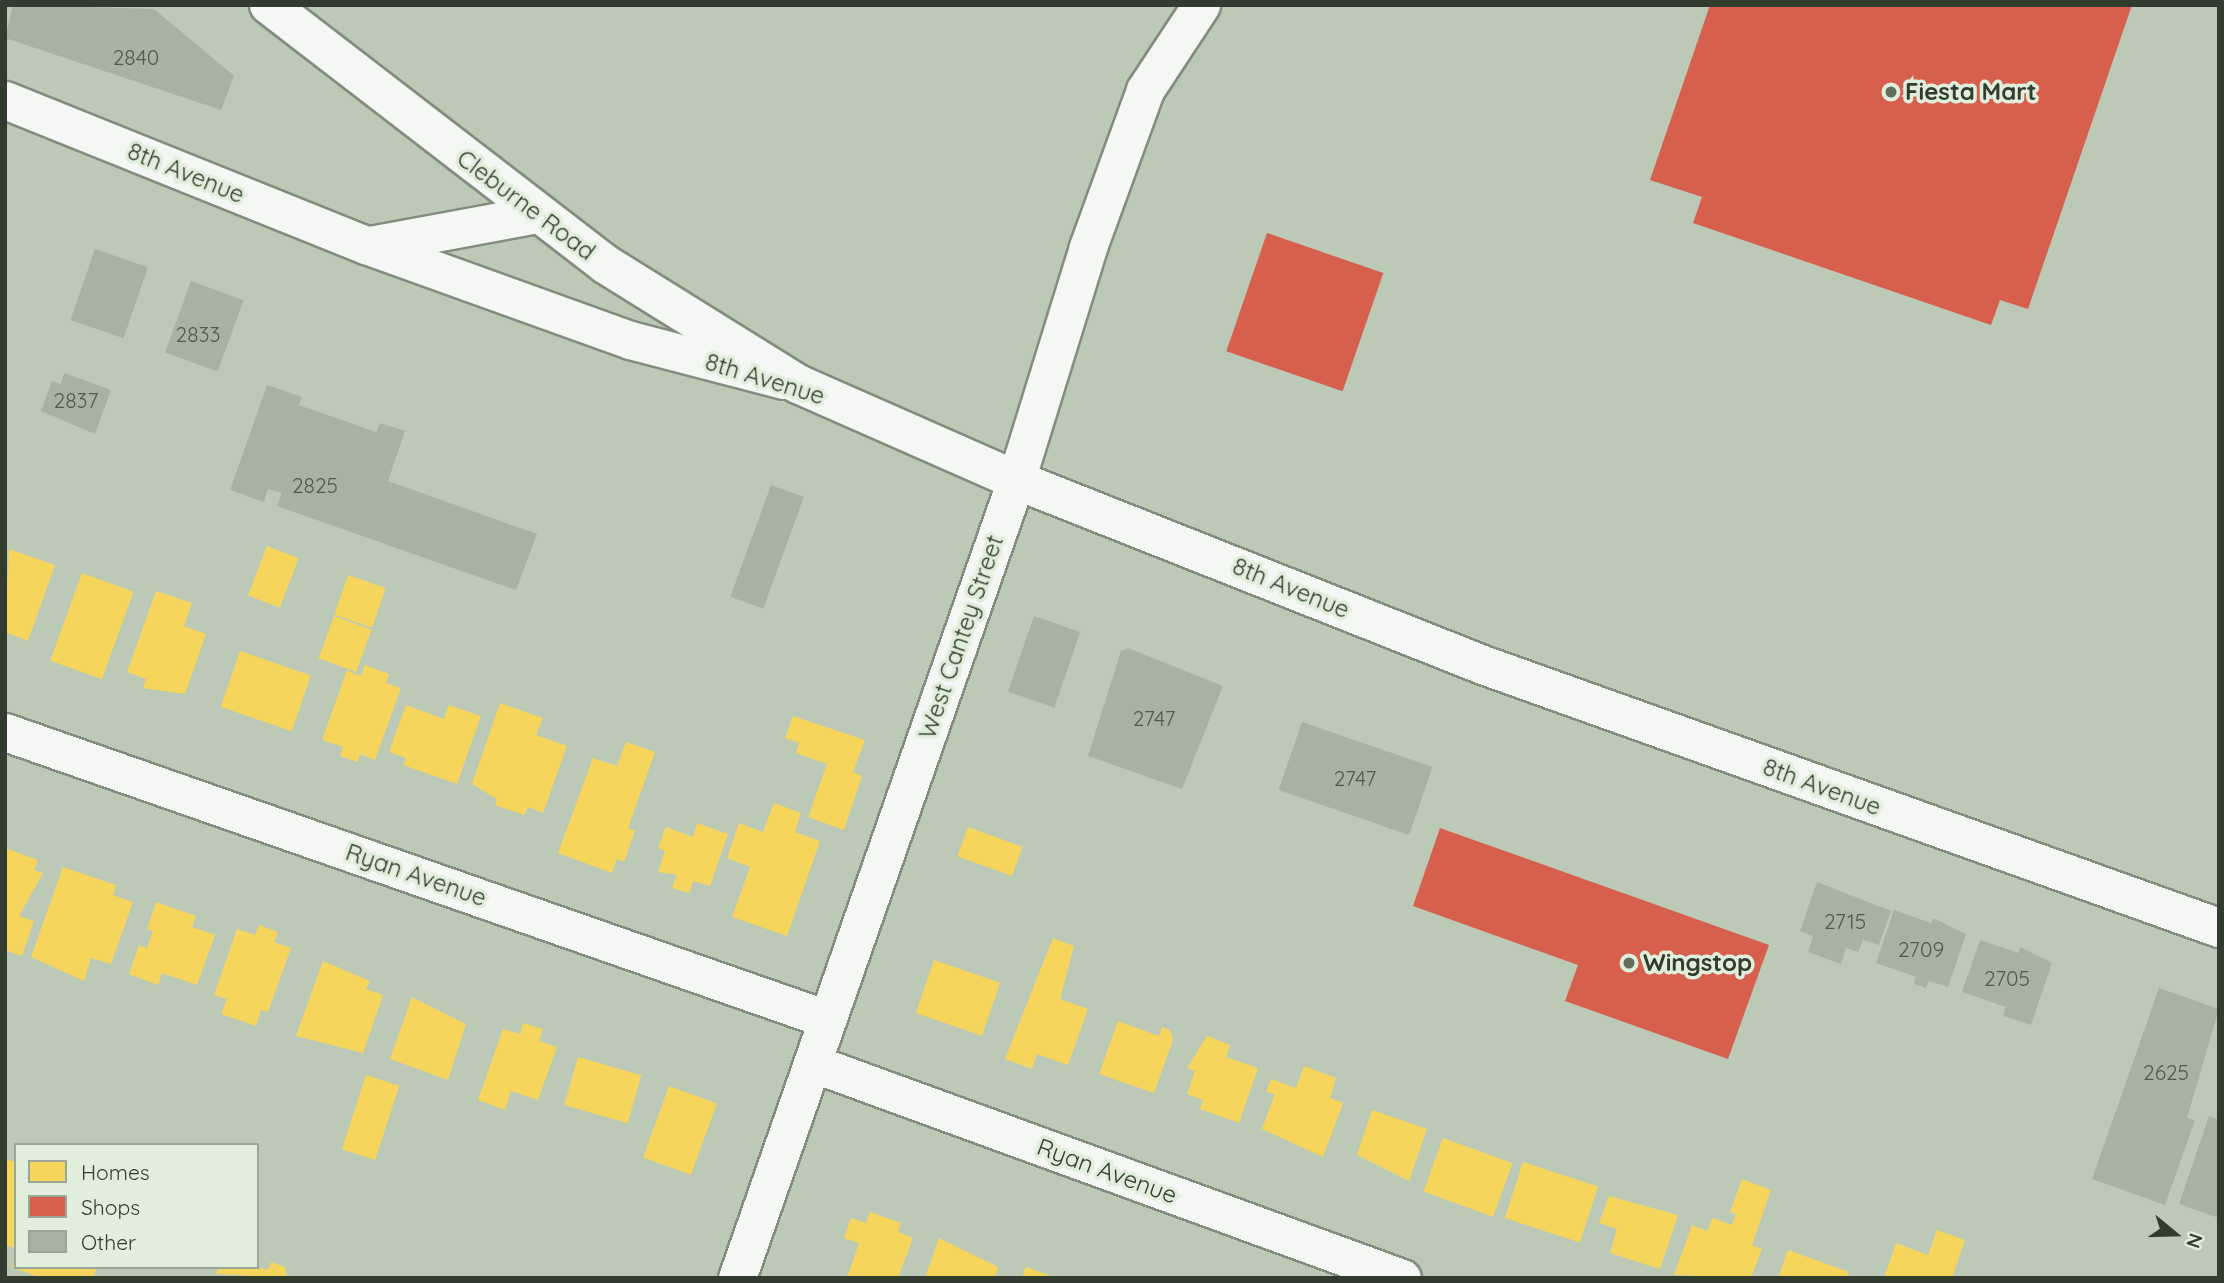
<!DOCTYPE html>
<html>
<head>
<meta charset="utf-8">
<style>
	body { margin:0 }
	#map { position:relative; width:2224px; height:1283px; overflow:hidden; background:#bcc9b7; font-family:Quicksand,sans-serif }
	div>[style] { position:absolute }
	.homes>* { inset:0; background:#f6d55c; transform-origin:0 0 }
	.shops>* { inset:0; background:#d6604d; transform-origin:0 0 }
	.building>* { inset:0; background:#a8b2a3; transform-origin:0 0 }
	.roads { filter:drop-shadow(2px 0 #838d7f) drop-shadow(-2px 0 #838d7f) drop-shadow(0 2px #838d7f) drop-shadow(0 -2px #838d7f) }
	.minor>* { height:37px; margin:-18.5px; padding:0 18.5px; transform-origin:18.5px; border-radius:18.5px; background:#f5f7f4 }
	.secondary>* { height:38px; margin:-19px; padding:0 19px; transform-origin:19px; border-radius:19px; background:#f5f7f4 }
	.dots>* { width:19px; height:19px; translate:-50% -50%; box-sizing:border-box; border:4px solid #e1eedc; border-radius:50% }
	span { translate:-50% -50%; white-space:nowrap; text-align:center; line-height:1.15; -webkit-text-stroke:7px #e1eedc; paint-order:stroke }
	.number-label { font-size:21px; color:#505a4b }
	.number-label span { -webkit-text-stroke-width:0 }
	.poi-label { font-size:24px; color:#323c2e; font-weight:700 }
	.left { translate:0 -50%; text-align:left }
	.street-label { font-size:24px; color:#323c2e }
	.frame { position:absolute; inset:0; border:7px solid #323c2e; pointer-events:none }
	.legend { position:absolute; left:14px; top:1143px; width:245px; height:126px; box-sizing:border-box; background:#e1eedc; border:2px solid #9ba796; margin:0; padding:9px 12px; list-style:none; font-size:21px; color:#323c2e }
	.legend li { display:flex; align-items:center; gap:14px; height:35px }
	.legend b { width:35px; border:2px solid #9ba796 }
	.north { position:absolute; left:2140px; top:1199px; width:70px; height:70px; -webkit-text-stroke:5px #e1eedc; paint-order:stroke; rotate:109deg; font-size:19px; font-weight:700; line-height:28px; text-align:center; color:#323c2e }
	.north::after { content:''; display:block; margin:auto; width:24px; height:32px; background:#323c2e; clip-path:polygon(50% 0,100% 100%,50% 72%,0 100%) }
</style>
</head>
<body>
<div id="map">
	<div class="homes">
		<i style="left:267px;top:546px;width:34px;height:53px;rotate:21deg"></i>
		<i style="clip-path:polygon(9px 549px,55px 565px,28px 641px,5px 632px)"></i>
		<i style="left:82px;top:573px;width:55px;height:93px;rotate:20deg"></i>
		<i style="left:348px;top:575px;width:40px;height:42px;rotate:19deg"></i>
		<i style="clip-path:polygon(156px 591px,192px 603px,184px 626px,206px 634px,185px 694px,143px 688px,146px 679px,127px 672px)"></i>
		<i style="left:334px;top:616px;width:40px;height:45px;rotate:20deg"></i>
		<i style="left:240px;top:651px;width:75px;height:59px;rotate:19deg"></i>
		<i style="clip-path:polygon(365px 665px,389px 674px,386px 683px,401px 688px,375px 760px,360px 754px,358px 762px,340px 756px,343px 747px,322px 740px,347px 670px,361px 676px)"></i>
		<i style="clip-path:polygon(500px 703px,543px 718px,536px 735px,567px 746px,543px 813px,528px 807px,524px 815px,495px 805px,497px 799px,472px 784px)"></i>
		<i style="clip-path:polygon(406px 705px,444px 719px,449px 705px,481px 716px,457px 784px,403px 765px,406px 758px,389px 752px)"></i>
		<i style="clip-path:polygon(793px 716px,865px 740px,853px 772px,862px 776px,844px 830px,808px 817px,827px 764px,796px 753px,799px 743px,785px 738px)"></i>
		<i style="clip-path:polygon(626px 742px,655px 752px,628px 828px,635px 831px,624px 862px,617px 859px,612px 873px,558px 853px,593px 758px,617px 766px)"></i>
		<i style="clip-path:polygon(774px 803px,801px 813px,795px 832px,820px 841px,787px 936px,732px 917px,750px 867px,727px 858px,739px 823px,763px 832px)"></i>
		<i style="clip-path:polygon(697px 823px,728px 834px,710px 886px,693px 881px,689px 893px,672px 888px,677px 875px,658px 872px,665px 851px,658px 848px,666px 827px,693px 837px)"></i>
		<i style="left:968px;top:827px;width:58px;height:31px;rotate:20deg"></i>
		<i style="clip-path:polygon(5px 848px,38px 860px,34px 870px,43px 873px,19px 916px,34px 921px,22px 956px,5px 950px)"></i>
		<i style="clip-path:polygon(63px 867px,116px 885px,113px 895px,133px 902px,111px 964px,91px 958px,84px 981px,31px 957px)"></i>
		<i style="clip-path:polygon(156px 902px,196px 916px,192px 927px,215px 935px,197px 985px,162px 973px,158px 985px,129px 974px,139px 945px,147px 948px,153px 931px,147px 929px)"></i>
		<i style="clip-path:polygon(259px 925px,278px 932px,274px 942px,291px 948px,268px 1012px,261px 1010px,256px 1026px,221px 1014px,227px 999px,214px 995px,237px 929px,255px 935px)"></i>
		<i style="clip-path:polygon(1053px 938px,1074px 946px,1060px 999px,1088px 1009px,1068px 1065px,1037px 1054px,1032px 1069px,1005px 1059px)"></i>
		<i style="left:934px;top:960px;width:70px;height:56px;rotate:19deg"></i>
		<i style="clip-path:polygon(323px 961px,370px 981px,366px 989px,383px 995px,363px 1053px,296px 1036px)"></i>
		<i style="clip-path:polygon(412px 997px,466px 1024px,448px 1080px,390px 1059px)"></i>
		<i style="clip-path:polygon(1118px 1021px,1159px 1036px,1162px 1027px,1170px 1030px,1173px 1040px,1154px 1093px,1099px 1074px)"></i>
		<i style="clip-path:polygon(523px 1023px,543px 1029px,539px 1041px,557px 1047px,538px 1100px,511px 1091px,505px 1110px,478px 1100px,503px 1029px,520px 1034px)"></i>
		<i style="clip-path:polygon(1207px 1036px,1230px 1045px,1226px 1057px,1258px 1068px,1239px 1123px,1200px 1109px,1203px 1100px,1187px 1094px,1195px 1071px,1187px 1068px)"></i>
		<i style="left:578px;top:1057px;width:66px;height:50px;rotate:16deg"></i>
		<i style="clip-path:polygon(1304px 1066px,1336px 1078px,1330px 1098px,1343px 1103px,1323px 1157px,1262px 1129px,1275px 1094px,1266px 1092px,1271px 1079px,1296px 1088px)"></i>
		<i style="left:366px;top:1075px;width:35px;height:78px;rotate:18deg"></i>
		<i style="left:669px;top:1086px;width:51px;height:76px;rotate:20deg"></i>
		<i style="clip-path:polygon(1372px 1110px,1427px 1129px,1409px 1181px,1357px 1155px)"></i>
		<i style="left:1443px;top:1138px;width:74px;height:57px;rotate:20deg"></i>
		<i style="clip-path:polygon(5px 1159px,16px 1162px,15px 1248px,5px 1245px)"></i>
		<i style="left:1523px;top:1162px;width:79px;height:59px;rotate:18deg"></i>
		<i style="clip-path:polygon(1742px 1179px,1771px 1190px,1752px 1245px,1762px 1249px,1751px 1278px,1674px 1275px,1692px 1225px,1707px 1231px,1713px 1218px,1732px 1225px,1736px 1214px,1730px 1212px)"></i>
		<i style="clip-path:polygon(1609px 1196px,1678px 1215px,1660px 1269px,1610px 1253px,1617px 1229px,1599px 1223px)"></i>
		<i style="clip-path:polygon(870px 1212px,901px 1223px,898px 1232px,913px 1238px,898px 1278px,847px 1278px,859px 1243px,844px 1238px,851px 1218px,866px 1223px)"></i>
		<i style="clip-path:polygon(1937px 1230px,1965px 1240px,1952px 1278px,1884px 1278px,1896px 1243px,1928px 1255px)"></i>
		<i style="clip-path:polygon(939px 1238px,998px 1267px,995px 1278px,925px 1278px)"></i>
		<i style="clip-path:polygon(1788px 1250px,1849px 1272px,1846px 1278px,1778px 1278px)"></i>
		<i style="clip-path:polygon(15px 1258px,16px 1267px,97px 1267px,93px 1278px,41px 1278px,12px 1267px)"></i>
		<i style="clip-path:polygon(271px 1262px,285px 1267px,287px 1278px,216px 1274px,219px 1267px,269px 1269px)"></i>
		<i style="clip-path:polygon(1026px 1267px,1054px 1277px,1054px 1278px,1022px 1278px)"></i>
	</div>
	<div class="shops">
		<i style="clip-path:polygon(1710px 5px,2132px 5px,2028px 309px,2000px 300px,1991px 325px,1693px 223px,1702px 197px,1650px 180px)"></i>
		<i style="left:1267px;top:233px;width:123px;height:125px;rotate:19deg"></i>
		<i style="clip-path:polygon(1440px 828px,1769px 945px,1728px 1059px,1565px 1001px,1578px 965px,1413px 906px)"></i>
	</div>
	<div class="building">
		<i style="clip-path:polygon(13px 5px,154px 9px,234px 76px,221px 110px,5px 38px)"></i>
		<i style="left:95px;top:249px;width:56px;height:75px;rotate:19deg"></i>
		<i style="left:191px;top:281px;width:56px;height:76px;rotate:20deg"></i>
		<i style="clip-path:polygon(64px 373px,111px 390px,95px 434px,41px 411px,52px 381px,61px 384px)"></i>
		<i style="clip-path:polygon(267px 385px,302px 397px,299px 405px,376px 432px,380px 423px,405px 431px,388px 481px,537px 534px,516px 590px,277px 506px,282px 493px,268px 489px,264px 502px,230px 490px)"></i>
		<i style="left:771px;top:485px;width:35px;height:119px;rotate:20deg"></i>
		<i style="left:1034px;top:616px;width:49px;height:80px;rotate:19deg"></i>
		<i style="clip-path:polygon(1128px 648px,1223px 686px,1182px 789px,1088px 756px,1121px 651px)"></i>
		<i style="left:1302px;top:722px;width:138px;height:72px;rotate:19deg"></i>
		<i style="clip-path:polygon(1817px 882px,1891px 911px,1879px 945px,1863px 940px,1858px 952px,1846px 948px,1841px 964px,1808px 952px,1813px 936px,1800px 931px)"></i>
		<i style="clip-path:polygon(1894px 910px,1931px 923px,1933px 918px,1966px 934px,1948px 987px,1929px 981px,1926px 988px,1914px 984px,1916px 977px,1876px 963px)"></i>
		<i style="clip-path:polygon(1980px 940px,2018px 953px,2020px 947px,2052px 963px,2031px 1025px,2003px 1016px,2006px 1007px,1962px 992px)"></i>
		<i style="clip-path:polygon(2159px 988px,2219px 1009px,2187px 1118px,2195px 1120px,2165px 1205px,2092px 1179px)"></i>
		<i style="clip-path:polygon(2209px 1116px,2219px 1120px,2219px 1218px,2179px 1204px)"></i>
	</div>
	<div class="roads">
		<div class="minor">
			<i style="left:5px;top:100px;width:389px;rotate:21.9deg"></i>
			<i style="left:366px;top:245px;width:281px;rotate:19.8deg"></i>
			<i style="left:630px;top:340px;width:159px;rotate:14.6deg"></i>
			<i style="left:370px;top:245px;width:171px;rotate:-10.5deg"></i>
			<i style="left:5px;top:732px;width:871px;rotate:19.25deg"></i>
			<i style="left:812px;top:1063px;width:628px;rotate:20.02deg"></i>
			<i style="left:737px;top:1278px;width:845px;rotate:-70.73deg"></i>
			<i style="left:1016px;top:480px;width:244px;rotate:-72.8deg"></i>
			<i style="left:1088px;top:247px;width:167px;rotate:-70deg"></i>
			<i style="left:1145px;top:90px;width:102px;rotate:-56.6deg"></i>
		</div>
		<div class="secondary">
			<i style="left:269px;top:5px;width:424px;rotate:37.6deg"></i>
			<i style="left:605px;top:264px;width:227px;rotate:31.9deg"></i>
			<i style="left:798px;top:384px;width:238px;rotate:23.8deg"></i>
			<i style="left:1016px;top:480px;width:502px;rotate:21.61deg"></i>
			<i style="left:1483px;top:665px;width:782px;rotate:19.66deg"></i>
		</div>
	</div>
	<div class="dots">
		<i style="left:1891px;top:92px;background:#626d5e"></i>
		<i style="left:1629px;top:963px;background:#626d5e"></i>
	</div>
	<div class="number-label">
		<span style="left:136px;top:57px">2840</span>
		<span style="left:198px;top:334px">2833</span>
		<span style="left:76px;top:400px">2837</span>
		<span style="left:315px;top:485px">2825</span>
		<span style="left:1154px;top:718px">2747</span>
		<span style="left:1355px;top:778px">2747</span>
		<span style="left:1845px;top:921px">2715</span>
		<span style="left:1921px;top:949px">2709</span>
		<span style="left:2007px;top:978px">2705</span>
		<span style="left:2166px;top:1072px">2625</span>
	</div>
	<div class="poi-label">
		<span class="left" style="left:1905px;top:92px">Fiesta Mart</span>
		<span class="left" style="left:1643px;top:963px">Wingstop</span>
	</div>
	<div class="street-label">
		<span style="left:186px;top:173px;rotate:22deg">8th Avenue</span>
		<span style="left:526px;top:205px;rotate:37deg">Cleburne Road</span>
		<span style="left:765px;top:379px;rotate:17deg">8th Avenue</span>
		<span style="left:1291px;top:588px;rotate:22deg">8th Avenue</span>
		<span style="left:961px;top:637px;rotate:-71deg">West Cantey Street</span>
		<span style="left:1822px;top:787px;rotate:20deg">8th Avenue</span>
		<span style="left:416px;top:875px;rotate:19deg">Ryan Avenue</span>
		<span style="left:1107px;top:1171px;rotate:20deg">Ryan Avenue</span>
	</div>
	<div class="frame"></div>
	<ul class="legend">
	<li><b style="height:19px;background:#f6d55c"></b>Homes</li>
	<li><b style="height:19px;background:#d6604d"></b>Shops</li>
	<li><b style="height:19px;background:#a8b2a3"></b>Other</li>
	</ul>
	<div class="north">N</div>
</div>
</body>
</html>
